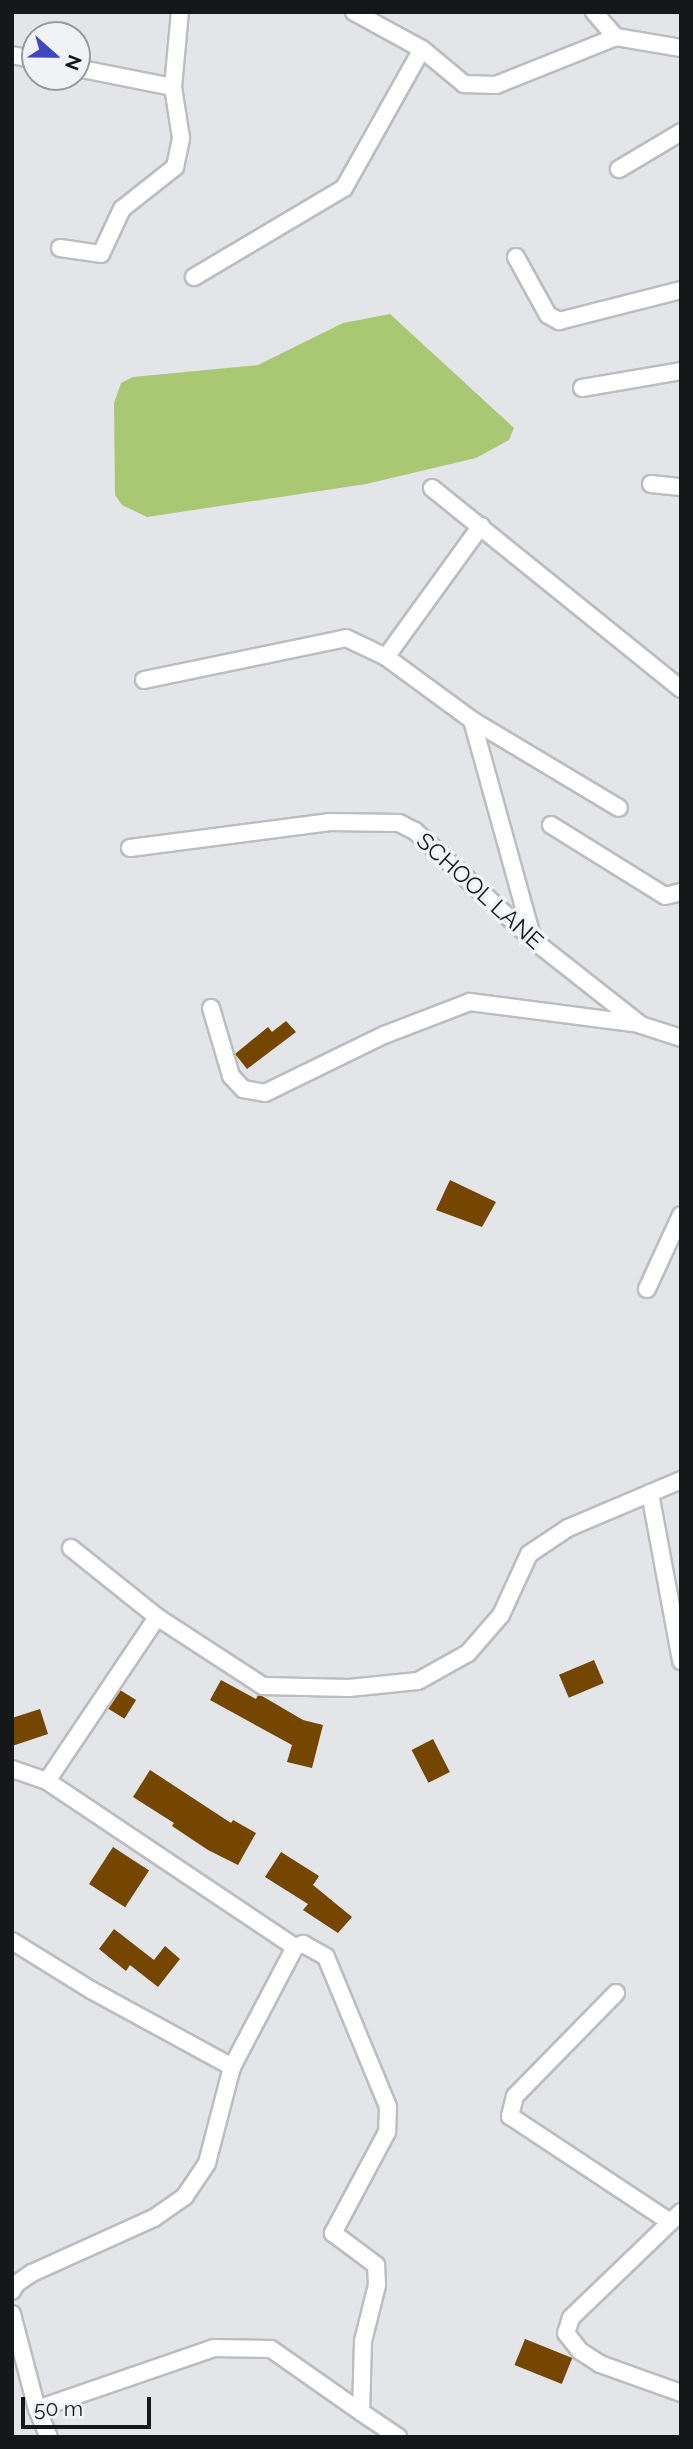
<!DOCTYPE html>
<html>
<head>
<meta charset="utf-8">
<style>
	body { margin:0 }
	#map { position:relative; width:693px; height:2449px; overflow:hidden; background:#e3e5e9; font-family:Raleway,sans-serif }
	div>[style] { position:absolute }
	.green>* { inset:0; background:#aac873 }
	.building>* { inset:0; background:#754600; transform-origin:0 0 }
	.roads { filter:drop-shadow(2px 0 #bbbdc0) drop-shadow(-2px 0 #bbbdc0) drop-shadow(0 2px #bbbdc0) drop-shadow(0 -2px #bbbdc0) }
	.street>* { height:16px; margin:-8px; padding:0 8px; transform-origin:8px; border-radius:8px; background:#fff }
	span { translate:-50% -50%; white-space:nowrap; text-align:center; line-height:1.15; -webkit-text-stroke:7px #f0f2f6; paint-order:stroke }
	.street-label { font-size:23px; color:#161718 }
	.frame { position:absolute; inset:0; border:14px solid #161718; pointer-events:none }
	.north { position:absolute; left:21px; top:21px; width:70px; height:70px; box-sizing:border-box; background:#f0f2f6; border:2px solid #999a9d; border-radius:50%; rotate:111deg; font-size:19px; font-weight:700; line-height:28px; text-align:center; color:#161718 }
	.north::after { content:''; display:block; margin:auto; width:24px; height:32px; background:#3e48bc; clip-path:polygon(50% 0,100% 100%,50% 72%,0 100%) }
	.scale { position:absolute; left:21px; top:2397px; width:130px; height:32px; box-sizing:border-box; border:4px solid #161718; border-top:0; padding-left:9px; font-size:21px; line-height:24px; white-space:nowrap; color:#161718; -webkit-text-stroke:5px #f0f2f6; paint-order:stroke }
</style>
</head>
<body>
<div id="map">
	<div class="green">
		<i style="clip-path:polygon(390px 314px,514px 428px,509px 440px,476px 458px,366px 484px,147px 517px,122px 505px,115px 495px,114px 403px,121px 383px,133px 377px,258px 365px,343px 323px)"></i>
	</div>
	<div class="building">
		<i style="clip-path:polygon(286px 1021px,296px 1032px,247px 1069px,235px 1054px,268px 1027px,272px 1032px)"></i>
		<i style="clip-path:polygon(450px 1180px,496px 1202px,482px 1227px,436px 1210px)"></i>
		<i style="left:594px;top:1660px;width:25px;height:38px;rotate:67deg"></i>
		<i style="clip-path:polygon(221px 1680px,256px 1699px,258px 1695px,262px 1696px,303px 1720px,323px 1725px,312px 1768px,287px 1762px,292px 1745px,210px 1700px)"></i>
		<i style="left:120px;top:1690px;width:19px;height:22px;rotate:32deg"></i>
		<i style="clip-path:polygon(40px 1709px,48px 1734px,12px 1746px,12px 1718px)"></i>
		<i style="left:433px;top:1739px;width:37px;height:24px;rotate:63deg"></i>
		<i style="clip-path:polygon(150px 1770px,231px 1823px,233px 1820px,256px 1833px,238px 1865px,208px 1850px,172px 1826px,174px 1823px,133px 1797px)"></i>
		<i style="left:113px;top:1847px;width:43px;height:44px;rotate:33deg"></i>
		<i style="clip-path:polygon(281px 1852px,319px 1876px,313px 1885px,352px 1917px,338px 1933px,303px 1910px,308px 1904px,265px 1877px)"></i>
		<i style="clip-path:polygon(114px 1929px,154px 1960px,165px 1946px,180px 1959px,158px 1987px,130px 1965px,126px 1971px,99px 1949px)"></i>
		<i style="left:525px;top:2339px;width:51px;height:28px;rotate:22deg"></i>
	</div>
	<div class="roads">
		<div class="street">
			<i style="left:354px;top:12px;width:77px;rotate:28.6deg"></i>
			<i style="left:422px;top:49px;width:55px;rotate:39.8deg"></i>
			<i style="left:464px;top:84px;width:32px;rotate:2deg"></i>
			<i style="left:496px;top:85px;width:129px;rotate:-21.8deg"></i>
			<i style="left:616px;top:37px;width:66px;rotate:9.6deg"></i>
			<i style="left:594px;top:12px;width:33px;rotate:49deg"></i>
			<i style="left:12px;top:55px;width:24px;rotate:12deg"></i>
			<i style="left:77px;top:68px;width:98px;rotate:11.2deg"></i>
			<i style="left:619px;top:169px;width:72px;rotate:-30.8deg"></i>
			<i style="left:60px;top:248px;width:41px;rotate:8.3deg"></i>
			<i style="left:101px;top:254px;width:50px;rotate:-65deg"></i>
			<i style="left:122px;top:209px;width:68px;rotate:-38.4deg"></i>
			<i style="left:175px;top:167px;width:30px;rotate:-78deg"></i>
			<i style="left:181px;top:138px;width:52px;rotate:-98.9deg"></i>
			<i style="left:173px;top:87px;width:75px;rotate:-84.7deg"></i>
			<i style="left:516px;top:257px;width:66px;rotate:61.1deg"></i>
			<i style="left:548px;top:315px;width:13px;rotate:29deg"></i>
			<i style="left:559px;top:321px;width:126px;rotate:-14.3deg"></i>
			<i style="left:194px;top:277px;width:174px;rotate:-30.7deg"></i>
			<i style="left:344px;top:188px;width:159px;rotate:-60.7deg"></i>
			<i style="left:582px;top:388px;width:100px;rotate:-9.7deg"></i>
			<i style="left:651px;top:484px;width:30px;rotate:6deg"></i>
			<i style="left:432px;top:488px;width:320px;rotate:38.9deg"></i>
			<i style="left:386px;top:657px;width:162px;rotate:-54.1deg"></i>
			<i style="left:144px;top:680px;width:206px;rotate:-11.7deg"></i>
			<i style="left:346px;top:638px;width:44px;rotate:25.4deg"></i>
			<i style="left:386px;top:657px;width:107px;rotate:36.2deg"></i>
			<i style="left:472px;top:720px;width:171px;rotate:30.9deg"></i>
			<i style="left:472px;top:720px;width:228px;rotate:74.5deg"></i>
			<i style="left:551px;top:825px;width:134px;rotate:31.9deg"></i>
			<i style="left:665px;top:896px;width:16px;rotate:-14deg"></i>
			<i style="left:130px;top:848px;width:202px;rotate:-7.4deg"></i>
			<i style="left:330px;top:822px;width:69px;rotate:0.8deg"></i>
			<i style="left:399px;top:823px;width:18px;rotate:27deg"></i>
			<i style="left:415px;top:831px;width:161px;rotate:42.7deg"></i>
			<i style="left:533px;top:940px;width:137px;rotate:38.2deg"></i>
			<i style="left:641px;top:1025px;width:42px;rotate:18deg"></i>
			<i style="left:211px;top:1008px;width:71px;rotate:73.6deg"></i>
			<i style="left:231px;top:1076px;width:18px;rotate:47deg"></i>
			<i style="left:243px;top:1089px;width:22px;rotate:10deg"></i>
			<i style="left:265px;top:1093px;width:132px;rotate:-26deg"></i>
			<i style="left:384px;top:1035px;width:92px;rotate:-21deg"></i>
			<i style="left:470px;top:1002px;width:170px;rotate:7.4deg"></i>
			<i style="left:647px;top:1289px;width:81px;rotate:-65.3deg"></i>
			<i style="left:650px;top:1493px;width:171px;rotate:79.5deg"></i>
			<i style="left:71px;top:1548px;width:110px;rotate:38.7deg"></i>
			<i style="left:12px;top:1769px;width:37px;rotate:19deg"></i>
			<i style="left:47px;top:1781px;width:197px;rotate:-56.1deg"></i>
			<i style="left:157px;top:1617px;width:126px;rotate:33.1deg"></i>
			<i style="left:263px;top:1686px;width:86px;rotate:1.3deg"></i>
			<i style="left:349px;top:1688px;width:69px;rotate:-5.8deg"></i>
			<i style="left:418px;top:1681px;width:57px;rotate:-29.2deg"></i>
			<i style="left:468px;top:1653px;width:50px;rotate:-49deg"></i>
			<i style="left:501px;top:1615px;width:67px;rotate:-65.3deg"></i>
			<i style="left:529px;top:1554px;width:47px;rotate:-33.7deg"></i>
			<i style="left:568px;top:1528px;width:123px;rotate:-23deg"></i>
			<i style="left:47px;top:1781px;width:298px;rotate:33.8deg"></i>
			<i style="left:12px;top:1941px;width:93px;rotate:31.8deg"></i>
			<i style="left:91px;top:1990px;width:161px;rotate:28.6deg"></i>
			<i style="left:616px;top:1993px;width:144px;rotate:134.4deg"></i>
			<i style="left:515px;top:2096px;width:21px;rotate:104deg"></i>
			<i style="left:510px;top:2116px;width:192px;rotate:33.5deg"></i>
			<i style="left:681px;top:2212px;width:153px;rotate:136.1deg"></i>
			<i style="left:571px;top:2318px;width:16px;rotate:108deg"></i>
			<i style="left:566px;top:2333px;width:23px;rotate:52deg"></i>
			<i style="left:580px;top:2351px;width:24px;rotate:33deg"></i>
			<i style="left:600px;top:2364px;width:86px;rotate:19.7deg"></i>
			<i style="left:12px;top:2291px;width:8px;rotate:-60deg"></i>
			<i style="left:16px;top:2284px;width:19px;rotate:-35deg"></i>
			<i style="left:32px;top:2273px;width:134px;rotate:-24.3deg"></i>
			<i style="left:154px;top:2218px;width:38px;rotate:-35deg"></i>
			<i style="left:185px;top:2196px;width:40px;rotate:-56deg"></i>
			<i style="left:207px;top:2163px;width:99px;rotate:-75.4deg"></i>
			<i style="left:232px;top:2067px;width:136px;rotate:-62.3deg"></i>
			<i style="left:295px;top:1947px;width:9px;rotate:-21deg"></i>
			<i style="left:303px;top:1944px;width:26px;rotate:29deg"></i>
			<i style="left:326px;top:1957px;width:162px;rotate:67.5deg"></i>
			<i style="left:388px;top:2107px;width:25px;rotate:92deg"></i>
			<i style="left:387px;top:2132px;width:115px;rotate:118.1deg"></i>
			<i style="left:333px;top:2233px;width:54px;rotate:36.7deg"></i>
			<i style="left:376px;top:2265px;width:20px;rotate:87deg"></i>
			<i style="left:377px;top:2285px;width:58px;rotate:104deg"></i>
			<i style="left:363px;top:2341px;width:71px;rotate:91.6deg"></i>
			<i style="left:361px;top:2412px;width:45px;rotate:34deg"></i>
			<i style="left:12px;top:2314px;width:98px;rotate:75.3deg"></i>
			<i style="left:37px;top:2409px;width:30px;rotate:67deg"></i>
			<i style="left:37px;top:2409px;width:187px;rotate:-19deg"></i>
			<i style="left:214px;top:2348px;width:57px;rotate:1deg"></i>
			<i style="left:271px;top:2349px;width:110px;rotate:35deg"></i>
		</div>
	</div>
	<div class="street-label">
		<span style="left:480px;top:891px;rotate:42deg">SCHOOL LANE</span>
	</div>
	<div class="frame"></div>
	<div class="north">N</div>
	<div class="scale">50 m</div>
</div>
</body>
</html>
